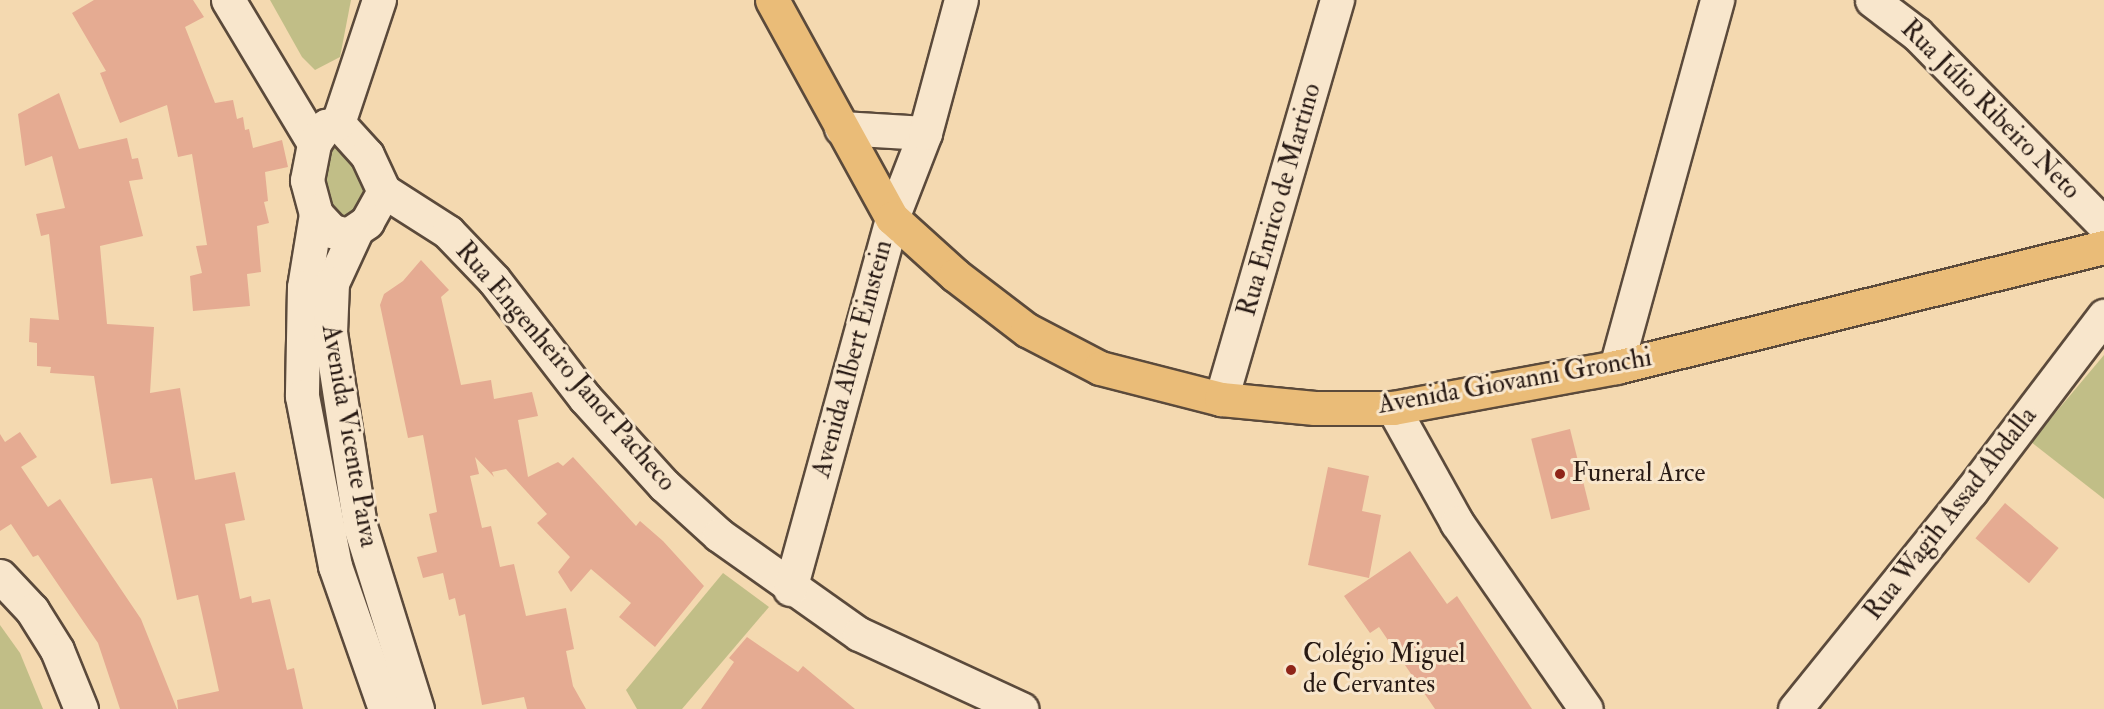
<!DOCTYPE html>
<html>
<head>
<meta charset="utf-8">
<style>
	body { margin:0 }
	#map { position:relative; width:2104px; height:709px; overflow:hidden; background:#f4d9b0; font-family:"IM FELL Double Pica",serif }
	div>[style] { position:absolute }
	.green>* { inset:0; background:#c1be87 }
	.building>* { inset:0; background:#e5ab92; transform-origin:0 0 }
	.roads { filter:drop-shadow(2px 0 #5b4a3b) drop-shadow(-2px 0 #5b4a3b) drop-shadow(0 2px #5b4a3b) drop-shadow(0 -2px #5b4a3b) }
	.minor>* { height:33px; margin:-16.5px; padding:0 16.5px; transform-origin:16.5px; border-radius:16.5px; background:#f8e6cc }
	.major>* { height:33px; margin:-16.5px; padding:0 16.5px; transform-origin:16.5px; border-radius:16.5px; background:#eabc78 }
	.dots>* { width:16px; height:16px; translate:-50% -50%; box-sizing:border-box; border:3px solid #f8e6cc; border-radius:50% }
	span { translate:-50% -50%; white-space:nowrap; text-align:center; line-height:1.15; -webkit-text-stroke:6px #f8e6cc; paint-order:stroke }
	.street-label { font-size:26px; color:#281a14 }
	.poi-label { font-size:26px; color:#281a14 }
	.left { translate:0 -50%; text-align:left }
</style>
</head>
<body>
<div id="map">
	<div class="green">
		<i style="clip-path:polygon(270px 0,351px 0,340px 57px,315px 70px,302px 57px)"></i>
		<i style="clip-path:polygon(333px 146px,343px 147px,364px 163px,368px 199px,345px 219px,333px 214px,321px 198px,323px 152px)"></i>
		<i style="clip-path:polygon(2104px 355px,2104px 499px,2031px 442px)"></i>
		<i style="clip-path:polygon(723px 573px,769px 607px,682px 709px,637px 709px,626px 690px)"></i>
		<i style="clip-path:polygon(0 625px,20px 653px,43px 709px,0 709px)"></i>
	</div>
	<div class="building">
		<i style="clip-path:polygon(94px 0,193px 0,204px 17px,185px 27px,215px 103px,233px 100px,237px 119px,243px 117px,245px 130px,249px 129px,253px 148px,282px 140px,288px 167px,265px 172px,268px 201px,264px 202px,269px 223px,257px 226px,261px 272px,247px 274px,250px 306px,193px 311px,190px 276px,202px 273px,196px 246px,207px 245px,192px 154px,178px 157px,167px 105px,120px 123px,100px 73px,106px 71px,72px 13px)"></i>
		<i style="clip-path:polygon(59px 93px,79px 149px,127px 138px,132px 159px,138px 158px,143px 179px,129px 181px,143px 236px,100px 246px,107px 324px,154px 327px,150px 393px,180px 388px,195px 480px,235px 472px,245px 520px,225px 524px,240px 599px,251px 596px,252px 603px,270px 599px,287px 670px,294px 668px,303px 709px,178px 709px,177px 700px,219px 691px,198px 595px,177px 600px,152px 478px,111px 484px,94px 376px,50px 373px,51px 367px,37px 366px,37px 343px,29px 342px,30px 318px,59px 320px,49px 234px,41px 236px,36px 214px,65px 208px,52px 156px,25px 166px,18px 114px)"></i>
		<i style="clip-path:polygon(421px 260px,449px 290px,441px 297px,461px 385px,491px 380px,494px 399px,532px 392px,538px 416px,518px 420px,528px 477px,558px 462px,563px 466px,573px 457px,636px 526px,640px 521px,663px 541px,704px 586px,655px 647px,619px 617px,631px 603px,591px 569px,571px 592px,558px 572px,570px 557px,537px 523px,547px 514px,506px 469px,492px 472px,494px 477px,475px 457px,479px 474px,470px 476px,482px 528px,491px 526px,500px 567px,514px 564px,526px 616px,566px 608px,574px 649px,566px 651px,573px 686px,586px 709px,527px 709px,524px 697px,482px 705px,465px 614px,459px 616px,455px 598px,449px 600px,443px 573px,423px 578px,417px 557px,437px 552px,429px 514px,437px 512px,423px 435px,408px 438px,380px 305px,384px 294px,403px 281px)"></i>
		<i style="left:1570px;top:429px;width:83px;height:40px;rotate:76deg"></i>
		<i style="clip-path:polygon(20px 432px,37px 457px,21px 467px,48px 507px,60px 499px,141px 619px,177px 709px,120px 709px,98px 643px,38px 555px,33px 557px,11px 524px,0 531px,0 434px,5px 442px)"></i>
		<i style="clip-path:polygon(1328px 467px,1369px 476px,1362px 511px,1381px 515px,1369px 578px,1308px 565px)"></i>
		<i style="left:2005px;top:503px;width:70px;height:46px;rotate:40deg"></i>
		<i style="clip-path:polygon(1410px 551px,1447px 604px,1457px 596px,1532px 709px,1435px 709px,1379px 627px,1370px 633px,1344px 596px)"></i>
		<i style="clip-path:polygon(747px 637px,798px 672px,803px 666px,855px 709px,701px 709px,734px 662px,729px 658px)"></i>
	</div>
	<div class="roads">
		<div class="minor">
			<i style="left:228px;top:0;width:167px;rotate:59deg"></i>
			<i style="left:1872px;top:0;width:56px;rotate:37.1deg"></i>
			<i style="left:1917px;top:34px;width:267px;rotate:45.6deg"></i>
			<i style="left:338px;top:123px;width:43px;rotate:47.8deg"></i>
			<i style="left:367px;top:155px;width:40px;rotate:65deg"></i>
			<i style="left:384px;top:191px;width:35px;rotate:119deg"></i>
			<i style="left:367px;top:222px;width:23px;rotate:146deg"></i>
			<i style="left:348px;top:235px;width:16px;rotate:-166deg"></i>
			<i style="left:332px;top:231px;width:23px;rotate:-133deg"></i>
			<i style="left:316px;top:214px;width:35px;rotate:-105deg"></i>
			<i style="left:307px;top:180px;width:38px;rotate:-79deg"></i>
			<i style="left:314px;top:143px;width:21px;rotate:-55deg"></i>
			<i style="left:326px;top:126px;width:12px;rotate:-14deg"></i>
			<i style="left:338px;top:123px;width:130px;rotate:-71.6deg"></i>
			<i style="left:841px;top:128px;width:84px;rotate:3.4deg"></i>
			<i style="left:384px;top:191px;width:76px;rotate:32.6deg"></i>
			<i style="left:448px;top:232px;width:66px;rotate:46.2deg"></i>
			<i style="left:494px;top:280px;width:149px;rotate:52.4deg"></i>
			<i style="left:585px;top:398px;width:118px;rotate:47.8deg"></i>
			<i style="left:664px;top:485px;width:74px;rotate:42.3deg"></i>
			<i style="left:719px;top:535px;width:171px;rotate:35.3deg"></i>
			<i style="left:859px;top:634px;width:179px;rotate:24.8deg"></i>
			<i style="left:316px;top:214px;width:74px;rotate:99.3deg"></i>
			<i style="left:304px;top:287px;width:109px;rotate:91.1deg"></i>
			<i style="left:302px;top:396px;width:173px;rotate:79deg"></i>
			<i style="left:335px;top:566px;width:151px;rotate:70.7deg"></i>
			<i style="left:355px;top:233px;width:55px;rotate:114.7deg"></i>
			<i style="left:332px;top:283px;width:49px;rotate:92.3deg"></i>
			<i style="left:330px;top:332px;width:196px;rotate:81.2deg"></i>
			<i style="left:360px;top:526px;width:192px;rotate:72.7deg"></i>
			<i style="left:1616px;top:367px;width:381px;rotate:-74.6deg"></i>
			<i style="left:1221px;top:399px;width:416px;rotate:-73.8deg"></i>
			<i style="left:1393px;top:408px;width:132px;rotate:60.9deg"></i>
			<i style="left:1457px;top:523px;width:226px;rotate:55.3deg"></i>
			<i style="left:0;top:576px;width:47px;rotate:46.7deg"></i>
			<i style="left:32px;top:610px;width:47px;rotate:58deg"></i>
			<i style="left:57px;top:650px;width:64px;rotate:67.9deg"></i>
			<i style="left:790px;top:589px;width:385px;rotate:-74.6deg"></i>
			<i style="left:892px;top:218px;width:91px;rotate:-68.8deg"></i>
			<i style="left:925px;top:133px;width:138px;rotate:-74.9deg"></i>
			<i style="left:1795px;top:709px;width:280px;rotate:-51.1deg"></i>
			<i style="left:1971px;top:491px;width:220px;rotate:-52.8deg"></i>
		</div>
		<div class="major">
			<i style="left:772px;top:0;width:249px;rotate:61.2deg"></i>
			<i style="left:892px;top:218px;width:85px;rotate:42.1deg"></i>
			<i style="left:955px;top:275px;width:91px;rotate:37.4deg"></i>
			<i style="left:1027px;top:330px;width:82px;rotate:27.5deg"></i>
			<i style="left:1100px;top:368px;width:125px;rotate:14.4deg"></i>
			<i style="left:1221px;top:399px;width:94px;rotate:5.5deg"></i>
			<i style="left:1315px;top:408px;width:78px"></i>
			<i style="left:1393px;top:408px;width:227px;rotate:-10.4deg"></i>
			<i style="left:1616px;top:367px;width:503px;rotate:-13.82deg"></i>
		</div>
	</div>
	<div class="dots">
		<i style="left:1560px;top:474px;background:#8f2418"></i>
		<i style="left:1291px;top:670px;background:#8f2418"></i>
	</div>
	<div class="street-label">
		<span style="left:1990px;top:110px;rotate:45deg">Rua Júlio Ribeiro Neto</span>
		<span style="left:1280px;top:200px;rotate:-74deg">Rua Enrico de Martino</span>
		<span style="left:853px;top:359px;rotate:-75deg">Avenida Albert Einstein</span>
		<span style="left:565px;top:367px;rotate:49deg">Rua Engenheiro Janot Pacheco</span>
		<span style="left:1515px;top:382px;rotate:-10deg">Avenida Giovanni Gronchi</span>
		<span style="left:349px;top:436px;rotate:80deg">Avenida Vicente Paiva</span>
		<span style="left:1951px;top:514px;rotate:-52deg">Rua Wagih Assad Abdalla</span>
	</div>
	<div class="poi-label">
		<span class="left" style="left:1572px;top:474px">Funeral Arce</span>
		<span class="left" style="left:1303px;top:670px">Colégio Miguel<br>de Cervantes</span>
	</div>
</div>
</body>
</html>
